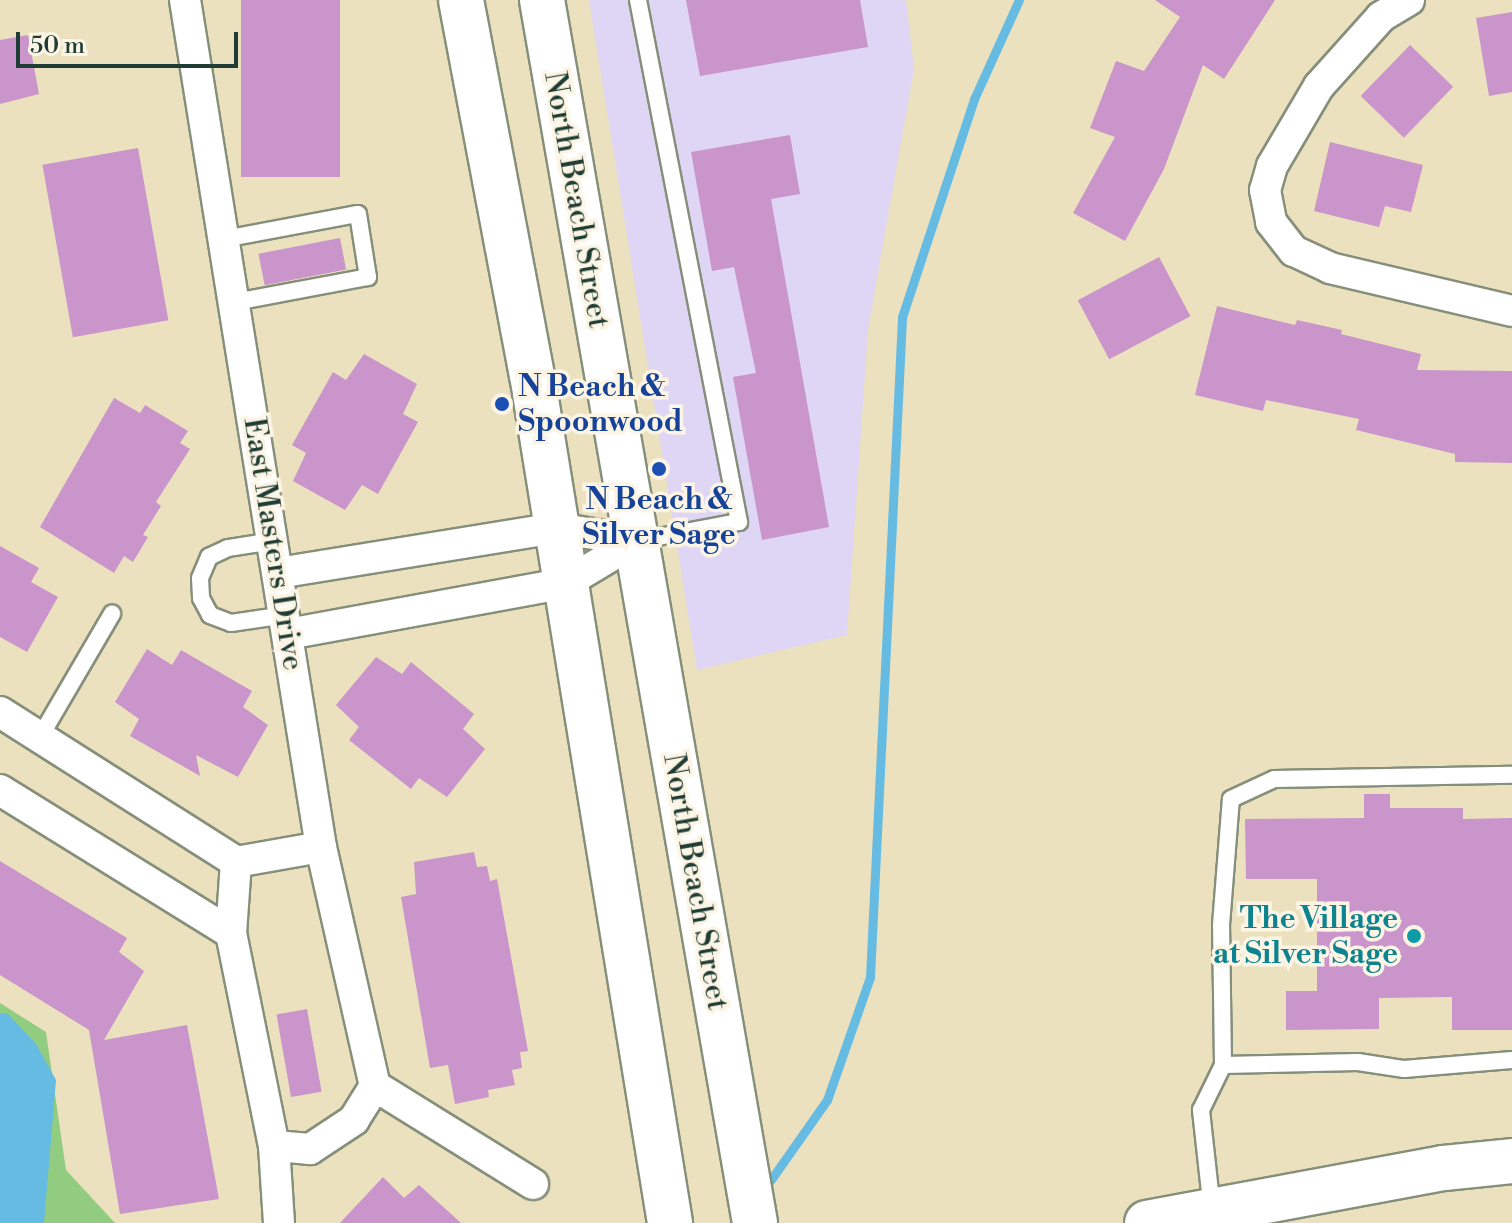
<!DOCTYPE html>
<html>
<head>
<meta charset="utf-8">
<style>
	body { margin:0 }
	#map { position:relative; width:1512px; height:1223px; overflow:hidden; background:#ebe1bf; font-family:"Libre Bodoni",serif }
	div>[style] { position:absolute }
	.built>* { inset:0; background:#dfd5f5 }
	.green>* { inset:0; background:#91cc81 }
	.water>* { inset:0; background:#66bbe3 }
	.stream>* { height:9px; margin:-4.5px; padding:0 4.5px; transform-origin:4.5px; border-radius:4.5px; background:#66bbe3 }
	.building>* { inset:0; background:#ca95ca; transform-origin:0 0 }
	.roads { filter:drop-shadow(2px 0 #858f7a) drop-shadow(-2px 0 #858f7a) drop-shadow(0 2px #858f7a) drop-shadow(0 -2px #858f7a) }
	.lane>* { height:16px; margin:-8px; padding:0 8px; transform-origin:8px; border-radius:8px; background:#fff }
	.street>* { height:30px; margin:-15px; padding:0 15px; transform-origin:15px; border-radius:15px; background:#fff }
	.secondary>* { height:44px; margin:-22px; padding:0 22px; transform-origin:22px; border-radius:22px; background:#fff }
	.dots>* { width:22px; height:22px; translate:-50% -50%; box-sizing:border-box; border:4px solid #fcf5e5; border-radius:50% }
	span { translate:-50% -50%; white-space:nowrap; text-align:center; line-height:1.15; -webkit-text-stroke:7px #fcf5e5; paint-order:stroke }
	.street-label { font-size:30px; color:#1f3d34 }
	.transit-label { font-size:30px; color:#164399; font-weight:700 }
	.left { translate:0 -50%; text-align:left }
	.culture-label { font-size:30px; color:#0d838f; font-weight:700 }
	.right { translate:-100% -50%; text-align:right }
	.scale { position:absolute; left:16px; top:32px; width:222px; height:36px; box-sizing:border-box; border:4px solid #1f3d34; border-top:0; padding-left:10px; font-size:24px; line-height:28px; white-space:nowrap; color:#1f3d34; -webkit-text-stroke:6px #fcf5e5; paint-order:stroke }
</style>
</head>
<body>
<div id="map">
	<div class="built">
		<i style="clip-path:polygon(589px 0,906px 0,914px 69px,868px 329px,847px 635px,697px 670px)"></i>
	</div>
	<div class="green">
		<i style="clip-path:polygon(0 1003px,46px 1032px,66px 1170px,115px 1223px,0 1223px)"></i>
	</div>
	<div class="water">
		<i style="clip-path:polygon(0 1013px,8px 1014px,36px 1044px,56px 1080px,44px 1223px,0 1223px)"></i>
	</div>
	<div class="stream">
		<i style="left:763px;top:1191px;width:111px;rotate:-54.9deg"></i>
		<i style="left:827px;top:1100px;width:130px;rotate:-70.7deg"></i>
		<i style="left:870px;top:977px;width:661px;rotate:-87.22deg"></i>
		<i style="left:902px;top:317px;width:230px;rotate:-71.7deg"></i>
		<i style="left:974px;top:99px;width:109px;rotate:-65.6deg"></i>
	</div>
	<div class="building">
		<i style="left:241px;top:0;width:99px;height:177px"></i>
		<i style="clip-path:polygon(686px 0,860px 0,868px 47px,700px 76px)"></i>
		<i style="clip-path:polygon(1155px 0,1275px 0,1224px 79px,1203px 65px,1164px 169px,1125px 241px,1073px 213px,1115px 137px,1090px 128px,1116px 61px,1144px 71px,1180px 17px)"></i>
		<i style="clip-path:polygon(1512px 12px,1512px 92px,1489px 96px,1476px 18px)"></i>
		<i style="clip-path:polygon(28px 35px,39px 94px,0 104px,0 40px)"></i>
		<i style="left:1410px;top:45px;width:60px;height:71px;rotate:44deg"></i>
		<i style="clip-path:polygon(790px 135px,800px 194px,771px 199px,829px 527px,762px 540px,733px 377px,756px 373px,734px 267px,712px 271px,691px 152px)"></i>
		<i style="clip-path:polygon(1330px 142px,1423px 165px,1411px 212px,1385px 206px,1379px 227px,1314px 211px)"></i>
		<i style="left:138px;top:148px;width:175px;height:97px;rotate:80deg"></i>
		<i style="left:340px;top:238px;width:32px;height:83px;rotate:79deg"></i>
		<i style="left:1159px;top:257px;width:67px;height:92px;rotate:62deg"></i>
		<i style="clip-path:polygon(1217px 306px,1295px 325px,1297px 320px,1342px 330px,1341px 334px,1421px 354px,1417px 370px,1512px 371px,1512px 463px,1455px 462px,1455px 454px,1356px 430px,1359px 419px,1266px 400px,1263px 411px,1195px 395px)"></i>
		<i style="clip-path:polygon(364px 354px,417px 384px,403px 414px,418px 422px,378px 494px,362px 485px,345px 510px,293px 481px,306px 453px,292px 445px,333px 372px,346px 380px)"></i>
		<i style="clip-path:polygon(114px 398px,140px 413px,145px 405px,188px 431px,180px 443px,190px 449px,156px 502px,161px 506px,143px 535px,148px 537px,133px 562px,124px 556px,114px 573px,40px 527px)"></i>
		<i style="clip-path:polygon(0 546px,39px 568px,31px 582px,58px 597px,27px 652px,0 637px)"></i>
		<i style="clip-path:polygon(147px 649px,172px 665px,181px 650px,252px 691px,243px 707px,268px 725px,238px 777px,196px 755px,200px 776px,130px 736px,139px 719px,115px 702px)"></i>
		<i style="clip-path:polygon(376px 657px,402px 674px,411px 662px,474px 714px,463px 729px,485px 749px,447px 797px,419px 778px,411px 789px,349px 740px,359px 727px,336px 705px)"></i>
		<i style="clip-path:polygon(1364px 794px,1390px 794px,1390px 808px,1463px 808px,1463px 819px,1512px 818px,1512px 1030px,1452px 1030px,1452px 997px,1379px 998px,1379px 1029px,1286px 1030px,1286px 991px,1317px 991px,1317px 879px,1246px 879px,1245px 819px,1364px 818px)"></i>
		<i style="clip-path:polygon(474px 852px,477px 867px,487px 866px,490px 881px,497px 879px,528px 1051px,520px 1052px,522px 1068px,512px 1070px,515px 1085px,488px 1090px,489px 1097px,455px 1104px,448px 1065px,430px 1068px,401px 897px,416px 894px,414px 862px)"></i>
		<i style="clip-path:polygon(0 861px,127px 938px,119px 952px,144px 971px,104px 1040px,187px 1025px,219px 1199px,120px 1214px,89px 1030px,0 975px)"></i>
		<i style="left:307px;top:1009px;width:84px;height:31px;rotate:80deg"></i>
		<i style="clip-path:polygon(383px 1177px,404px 1198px,419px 1185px,461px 1223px,340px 1223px)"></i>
	</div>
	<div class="roads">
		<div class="lane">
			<i style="left:224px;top:239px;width:136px;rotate:-10.6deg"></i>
			<i style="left:358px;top:214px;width:64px;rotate:81deg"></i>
			<i style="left:368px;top:277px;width:136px;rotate:169.4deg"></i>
			<i style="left:273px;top:541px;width:46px;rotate:171.2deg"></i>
			<i style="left:228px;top:548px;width:21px;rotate:155deg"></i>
			<i style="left:209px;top:557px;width:23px;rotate:113deg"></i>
			<i style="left:200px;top:578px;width:20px;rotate:87deg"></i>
			<i style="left:201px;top:598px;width:19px;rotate:62deg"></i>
			<i style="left:210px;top:615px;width:22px;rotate:21deg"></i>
			<i style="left:231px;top:623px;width:55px;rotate:-8.4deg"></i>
			<i style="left:637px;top:541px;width:104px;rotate:-10.6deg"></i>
			<i style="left:739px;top:522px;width:532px;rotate:-100.95deg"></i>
			<i style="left:40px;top:737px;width:143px;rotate:-59.7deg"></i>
			<i style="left:1223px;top:1065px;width:140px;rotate:-90.8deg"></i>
			<i style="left:1221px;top:925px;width:126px;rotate:-85.5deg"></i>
			<i style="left:1231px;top:799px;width:47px;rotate:-24.9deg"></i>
			<i style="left:1274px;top:779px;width:238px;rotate:-1deg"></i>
			<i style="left:1212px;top:1210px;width:101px;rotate:-96.3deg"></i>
			<i style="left:1201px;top:1110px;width:50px;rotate:-63.9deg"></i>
			<i style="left:1223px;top:1065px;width:135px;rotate:-1.3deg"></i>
			<i style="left:1358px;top:1062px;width:47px;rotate:8.7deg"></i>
			<i style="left:1404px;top:1069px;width:108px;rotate:-4.8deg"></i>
		</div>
		<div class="street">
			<i style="left:185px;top:0;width:858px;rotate:80.88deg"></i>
			<i style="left:321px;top:847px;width:245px;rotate:77.3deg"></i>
			<i style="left:375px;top:1086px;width:40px;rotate:122deg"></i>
			<i style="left:354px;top:1120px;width:53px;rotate:146.6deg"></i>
			<i style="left:310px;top:1149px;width:36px;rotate:-175deg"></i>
			<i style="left:1409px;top:0;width:33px;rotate:149deg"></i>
			<i style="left:1381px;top:17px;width:93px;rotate:131.9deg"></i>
			<i style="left:1319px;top:86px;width:93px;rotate:120.4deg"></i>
			<i style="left:1272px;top:166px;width:25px;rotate:106deg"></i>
			<i style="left:1265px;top:190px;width:33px;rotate:79deg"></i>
			<i style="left:1271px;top:222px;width:37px;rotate:52deg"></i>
			<i style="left:1294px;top:251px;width:40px;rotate:25deg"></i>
			<i style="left:1330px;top:268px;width:187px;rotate:13.3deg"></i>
			<i style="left:278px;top:573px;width:283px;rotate:-9.2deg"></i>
			<i style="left:557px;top:528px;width:80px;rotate:9.3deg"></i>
			<i style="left:288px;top:634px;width:283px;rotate:-10.4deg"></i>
			<i style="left:566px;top:583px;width:82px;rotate:-31deg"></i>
			<i style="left:0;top:712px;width:280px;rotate:32.4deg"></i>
			<i style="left:236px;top:862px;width:86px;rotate:-10deg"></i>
			<i style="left:0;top:790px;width:272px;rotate:31.8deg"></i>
			<i style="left:236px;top:862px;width:71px;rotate:94deg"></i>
			<i style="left:231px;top:933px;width:217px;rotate:78.6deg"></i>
			<i style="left:274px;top:1146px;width:77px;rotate:86.3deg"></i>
			<i style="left:375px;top:1086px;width:186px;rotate:31.8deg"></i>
		</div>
		<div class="secondary">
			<i style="left:461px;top:0;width:400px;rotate:79.3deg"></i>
			<i style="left:535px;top:393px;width:841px;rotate:80.76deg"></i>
			<i style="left:542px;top:0;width:1241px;rotate:80.12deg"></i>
			<i style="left:1147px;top:1223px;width:302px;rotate:-10.5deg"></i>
			<i style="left:1444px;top:1168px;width:68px;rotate:-5.9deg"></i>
		</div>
	</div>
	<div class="dots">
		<i style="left:502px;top:404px;background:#1a4fb4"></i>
		<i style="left:659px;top:469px;background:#1a4fb4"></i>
		<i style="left:1414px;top:936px;background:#0f9aa8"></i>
	</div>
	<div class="street-label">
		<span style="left:576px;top:200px;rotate:80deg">North Beach Street</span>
		<span style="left:273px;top:544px;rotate:81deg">East Masters Drive</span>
		<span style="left:695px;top:882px;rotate:80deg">North Beach Street</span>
	</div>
	<div class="transit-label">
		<span class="left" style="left:518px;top:404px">N Beach &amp;<br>Spoonwood</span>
		<span style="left:659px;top:517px">N Beach &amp;<br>Silver Sage</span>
	</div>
	<div class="culture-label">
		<span class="right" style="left:1398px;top:936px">The Village<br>at Silver Sage</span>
	</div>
	<div class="scale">50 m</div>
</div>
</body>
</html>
